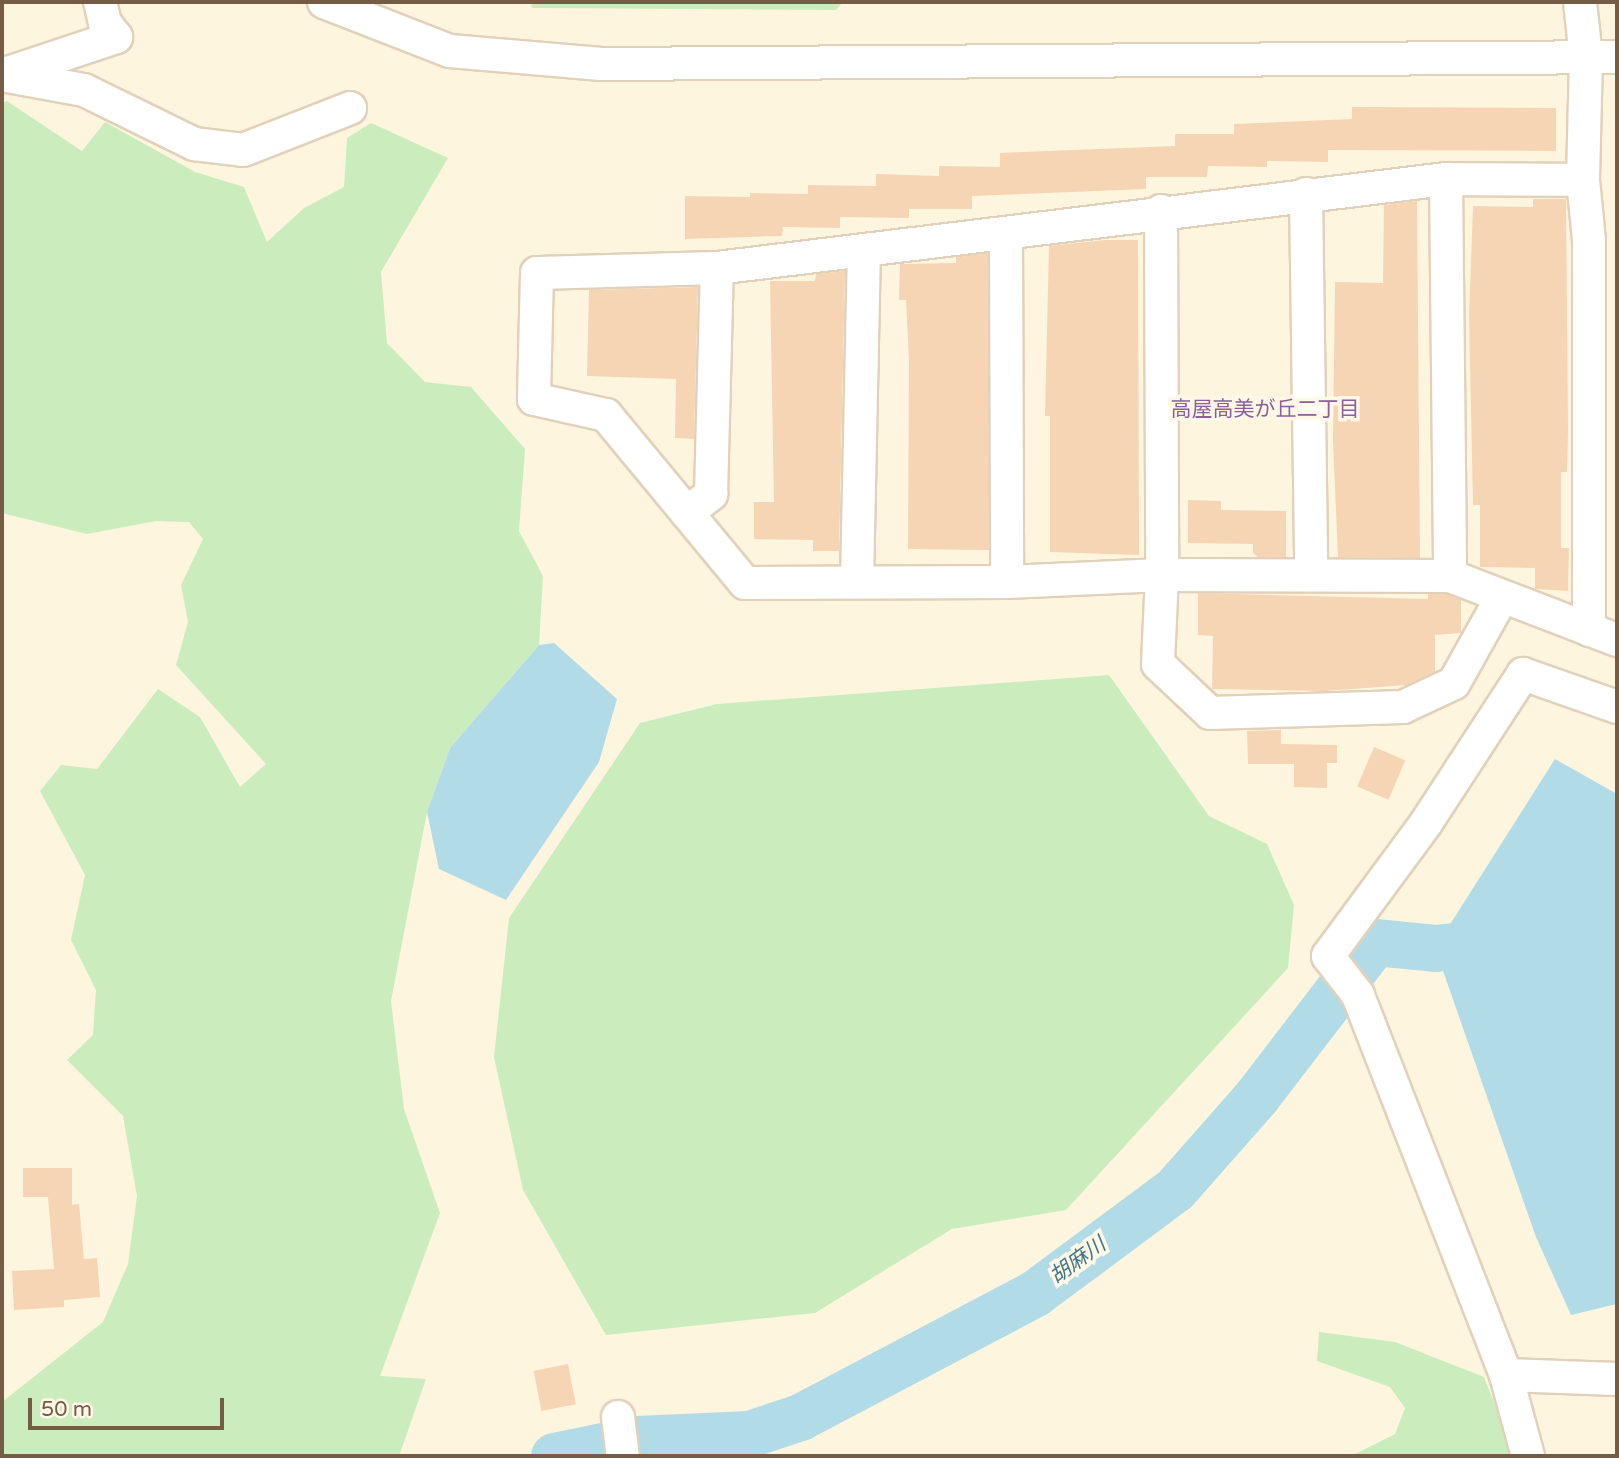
<!DOCTYPE html>
<html>
<head>
<meta charset="utf-8">
<style>
	body { margin:0 }
	#map { position:relative; width:1619px; height:1458px; overflow:hidden; background:#fef5df; font-family:"Varela Round","Noto Sans JP",sans-serif }
	div>[style] { position:absolute }
	.green>* { inset:0; background:#cbecbd }
	.water>* { inset:0; background:#b2dbe8 }
	.river>* { height:47px; margin:-23.5px; padding:0 23.5px; transform-origin:23.5px; border-radius:23.5px; background:#b2dbe8 }
	.building>* { inset:0; background:#f5d5b4; transform-origin:0 0 }
	.roads { filter:drop-shadow(2px 0 #e2d1ba) drop-shadow(-2px 0 #e2d1ba) drop-shadow(0 2px #e2d1ba) drop-shadow(0 -2px #e2d1ba) }
	.minor>* { height:32px; margin:-16px; padding:0 16px; transform-origin:16px; border-radius:16px; background:#fff }
	span { translate:-50% -50%; white-space:nowrap; text-align:center; line-height:1.15; -webkit-text-stroke:7px #fff8e7; paint-order:stroke }
	.neighbourhood-label { font-size:21px; color:#8c609a }
	.water-label { font-size:21px; color:#3d768b; font-style:italic }
	.frame { position:absolute; inset:0; border:4px solid #765b45; pointer-events:none }
	.scale { position:absolute; left:28px; top:1398px; width:196px; height:32px; box-sizing:border-box; border:4px solid #765b45; border-top:0; padding-left:9px; font-size:21px; line-height:24px; white-space:nowrap; color:#765b45; -webkit-text-stroke:5px #fff8e7; paint-order:stroke }
</style>
</head>
<body>
<div id="map">
	<div class="green">
		<i style="clip-path:polygon(531px 2px,843px 2px,836px 10px,532px 8px)"></i>
		<i style="clip-path:polygon(7px 101px,82px 151px,105px 122px,195px 172px,244px 187px,267px 242px,304px 208px,344px 187px,347px 138px,371px 123px,448px 158px,381px 272px,387px 343px,425px 382px,471px 387px,525px 449px,519px 531px,543px 576px,539px 645px,450px 748px,427px 812px,391px 1001px,404px 1109px,440px 1213px,380px 1376px,426px 1379px,399px 1456px,2px 1456px,2px 1402px,103px 1322px,128px 1264px,137px 1196px,123px 1116px,67px 1060px,93px 1035px,96px 990px,71px 940px,85px 875px,40px 791px,61px 765px,97px 769px,158px 689px,200px 717px,240px 787px,266px 764px,176px 665px,188px 622px,181px 585px,203px 539px,189px 522px,156px 521px,87px 534px,2px 513px,2px 103px)"></i>
		<i style="clip-path:polygon(1109px 675px,1209px 816px,1267px 844px,1294px 905px,1288px 968px,1066px 1210px,952px 1229px,815px 1313px,606px 1335px,523px 1190px,494px 1057px,509px 918px,640px 723px,717px 704px)"></i>
		<i style="clip-path:polygon(1319px 1332px,1395px 1342px,1484px 1377px,1515px 1456px,1351px 1456px,1395px 1434px,1405px 1408px,1390px 1387px,1317px 1361px)"></i>
	</div>
	<div class="water">
		<i style="clip-path:polygon(554px 643px,617px 699px,599px 762px,506px 900px,439px 869px,427px 812px,450px 748px,539px 645px)"></i>
		<i style="clip-path:polygon(1555px 759px,1617px 794px,1617px 1304px,1571px 1315px,1536px 1237px,1435px 948px)"></i>
	</div>
	<div class="river">
		<i style="left:554px;top:1456px;width:84px;rotate:-11.7deg"></i>
		<i style="left:636px;top:1439px;width:113px;rotate:-2.5deg"></i>
		<i style="left:749px;top:1434px;width:54px;rotate:-18.4deg"></i>
		<i style="left:800px;top:1417px;width:266px;rotate:-27.8deg"></i>
		<i style="left:1035px;top:1293px;width:174px;rotate:-36.6deg"></i>
		<i style="left:1175px;top:1189px;width:123px;rotate:-48.6deg"></i>
		<i style="left:1256px;top:1097px;width:195px;rotate:-52.5deg"></i>
		<i style="left:1375px;top:942px;width:60px;rotate:5.7deg"></i>
		<i style="left:1435px;top:948px;width:63px;rotate:-6.3deg"></i>
	</div>
	<div class="building">
		<i style="clip-path:polygon(1352px 107px,1556px 108px,1556px 151px,1328px 150px,1328px 162px,1267px 161px,1267px 167px,1208px 166px,1207px 177px,1146px 177px,1146px 189px,972px 196px,972px 209px,909px 209px,909px 218px,840px 217px,840px 228px,783px 227px,782px 236px,685px 239px,685px 196px,750px 197px,750px 193px,808px 194px,808px 185px,876px 186px,876px 174px,939px 176px,939px 166px,1000px 167px,1000px 153px,1175px 146px,1175px 134px,1234px 134px,1234px 124px,1352px 119px)"></i>
		<i style="clip-path:polygon(1533px 199px,1566px 199px,1568px 430px,1567px 472px,1561px 472px,1561px 548px,1569px 548px,1568px 591px,1535px 589px,1535px 568px,1480px 567px,1480px 505px,1473px 505px,1469px 317px,1473px 206px,1533px 207px)"></i>
		<i style="clip-path:polygon(1417px 201px,1420px 558px,1338px 557px,1333px 441px,1335px 282px,1383px 283px,1384px 205px)"></i>
		<i style="clip-path:polygon(1105px 240px,1138px 240px,1139px 555px,1050px 552px,1050px 416px,1045px 416px,1049px 246px)"></i>
		<i style="clip-path:polygon(988px 253px,989px 550px,908px 549px,909px 360px,906px 300px,899px 300px,900px 264px,956px 263px,956px 257px)"></i>
		<i style="clip-path:polygon(845px 271px,839px 551px,813px 551px,813px 540px,754px 539px,754px 502px,774px 502px,770px 281px,815px 281px,816px 274px)"></i>
		<i style="clip-path:polygon(698px 287px,694px 439px,675px 438px,676px 379px,587px 376px,589px 290px)"></i>
		<i style="clip-path:polygon(1188px 500px,1221px 501px,1221px 510px,1286px 511px,1286px 557px,1258px 557px,1253px 553px,1253px 544px,1188px 543px)"></i>
		<i style="clip-path:polygon(1198px 593px,1428px 599px,1428px 594px,1447px 594px,1461px 600px,1461px 633px,1435px 635px,1435px 672px,1406px 685px,1325px 691px,1212px 689px,1213px 636px,1198px 635px)"></i>
		<i style="clip-path:polygon(1281px 730px,1281px 744px,1337px 745px,1337px 763px,1327px 763px,1327px 788px,1294px 787px,1294px 764px,1248px 764px,1247px 731px)"></i>
		<i style="left:1374px;top:747px;width:34px;height:43px;rotate:23deg"></i>
		<i style="clip-path:polygon(23px 1168px,72px 1168px,72px 1205px,79px 1204px,84px 1259px,97px 1258px,100px 1297px,64px 1300px,64px 1307px,14px 1310px,12px 1271px,54px 1269px,48px 1197px,23px 1197px)"></i>
		<i style="left:568px;top:1364px;width:41px;height:35px;rotate:79deg"></i>
	</div>
	<div class="roads">
		<div class="minor">
			<i style="left:324px;top:2px;width:135px;rotate:21.3deg"></i>
			<i style="left:450px;top:51px;width:152px;rotate:4.9deg"></i>
			<i style="left:601px;top:64px;width:1016px;rotate:-0.39deg"></i>
			<i style="left:1580px;top:2px;width:55px;rotate:83.8deg"></i>
			<i style="left:1586px;top:57px;width:123px;rotate:91.4deg"></i>
			<i style="left:1583px;top:180px;width:60px;rotate:84.3deg"></i>
			<i style="left:1589px;top:240px;width:390px;rotate:90deg"></i>
			<i style="left:8px;top:73px;width:114px;rotate:-18.4deg"></i>
			<i style="left:116px;top:37px;width:18px;rotate:-128deg"></i>
			<i style="left:105px;top:23px;width:22px;rotate:-103deg"></i>
			<i style="left:2px;top:75px;width:83px;rotate:10.4deg"></i>
			<i style="left:84px;top:90px;width:123px;rotate:26.1deg"></i>
			<i style="left:194px;top:144px;width:49px;rotate:7deg"></i>
			<i style="left:243px;top:150px;width:115px;rotate:-21.4deg"></i>
			<i style="left:1446px;top:179px;width:397px;rotate:89.4deg"></i>
			<i style="left:1583px;top:180px;width:137px;rotate:-179.6deg"></i>
			<i style="left:1446px;top:179px;width:734px;rotate:173.04deg"></i>
			<i style="left:717px;top:268px;width:180px;rotate:178.4deg"></i>
			<i style="left:537px;top:273px;width:126px;rotate:91.4deg"></i>
			<i style="left:534px;top:399px;width:74px;rotate:12.5deg"></i>
			<i style="left:606px;top:415px;width:218px;rotate:50.4deg"></i>
			<i style="left:745px;top:583px;width:262px;rotate:-0.2deg"></i>
			<i style="left:1007px;top:582px;width:155px;rotate:-2.6deg"></i>
			<i style="left:1162px;top:575px;width:288px;rotate:0.2deg"></i>
			<i style="left:1450px;top:576px;width:179px;rotate:21deg"></i>
			<i style="left:1306px;top:194px;width:381px;rotate:89.2deg"></i>
			<i style="left:1161px;top:211px;width:364px;rotate:89.8deg"></i>
			<i style="left:1162px;top:575px;width:89px;rotate:92.6deg"></i>
			<i style="left:1158px;top:664px;width:71px;rotate:43.3deg"></i>
			<i style="left:1210px;top:713px;width:193px;rotate:-1.8deg"></i>
			<i style="left:1403px;top:707px;width:56px;rotate:-25.2deg"></i>
			<i style="left:1454px;top:683px;width:98px;rotate:-60.8deg"></i>
			<i style="left:1006px;top:236px;width:346px;rotate:89.8deg"></i>
			<i style="left:687px;top:513px;width:31px;rotate:-38deg"></i>
			<i style="left:711px;top:494px;width:226px;rotate:-88.5deg"></i>
			<i style="left:857px;top:582px;width:330px;rotate:-88.8deg"></i>
			<i style="left:1506px;top:1375px;width:111px;rotate:2.1deg"></i>
			<i style="left:618px;top:1417px;width:39px;rotate:83deg"></i>
			<i style="left:1528px;top:1456px;width:84px;rotate:-105.2deg"></i>
			<i style="left:1506px;top:1375px;width:408px;rotate:-111.3deg"></i>
			<i style="left:1358px;top:995px;width:49px;rotate:-127.6deg"></i>
			<i style="left:1328px;top:956px;width:165px;rotate:-53.6deg"></i>
			<i style="left:1426px;top:823px;width:178px;rotate:-56.9deg"></i>
			<i style="left:1523px;top:674px;width:100px;rotate:19.3deg"></i>
		</div>
	</div>
	<div class="neighbourhood-label">
		<span style="left:1265px;top:410px">高屋高美が丘二丁目</span>
	</div>
	<div class="water-label">
		<span style="left:1078px;top:1261px;rotate:-36deg">胡麻川</span>
	</div>
	<div class="frame"></div>
	<div class="scale">50 m</div>
</div>
</body>
</html>
